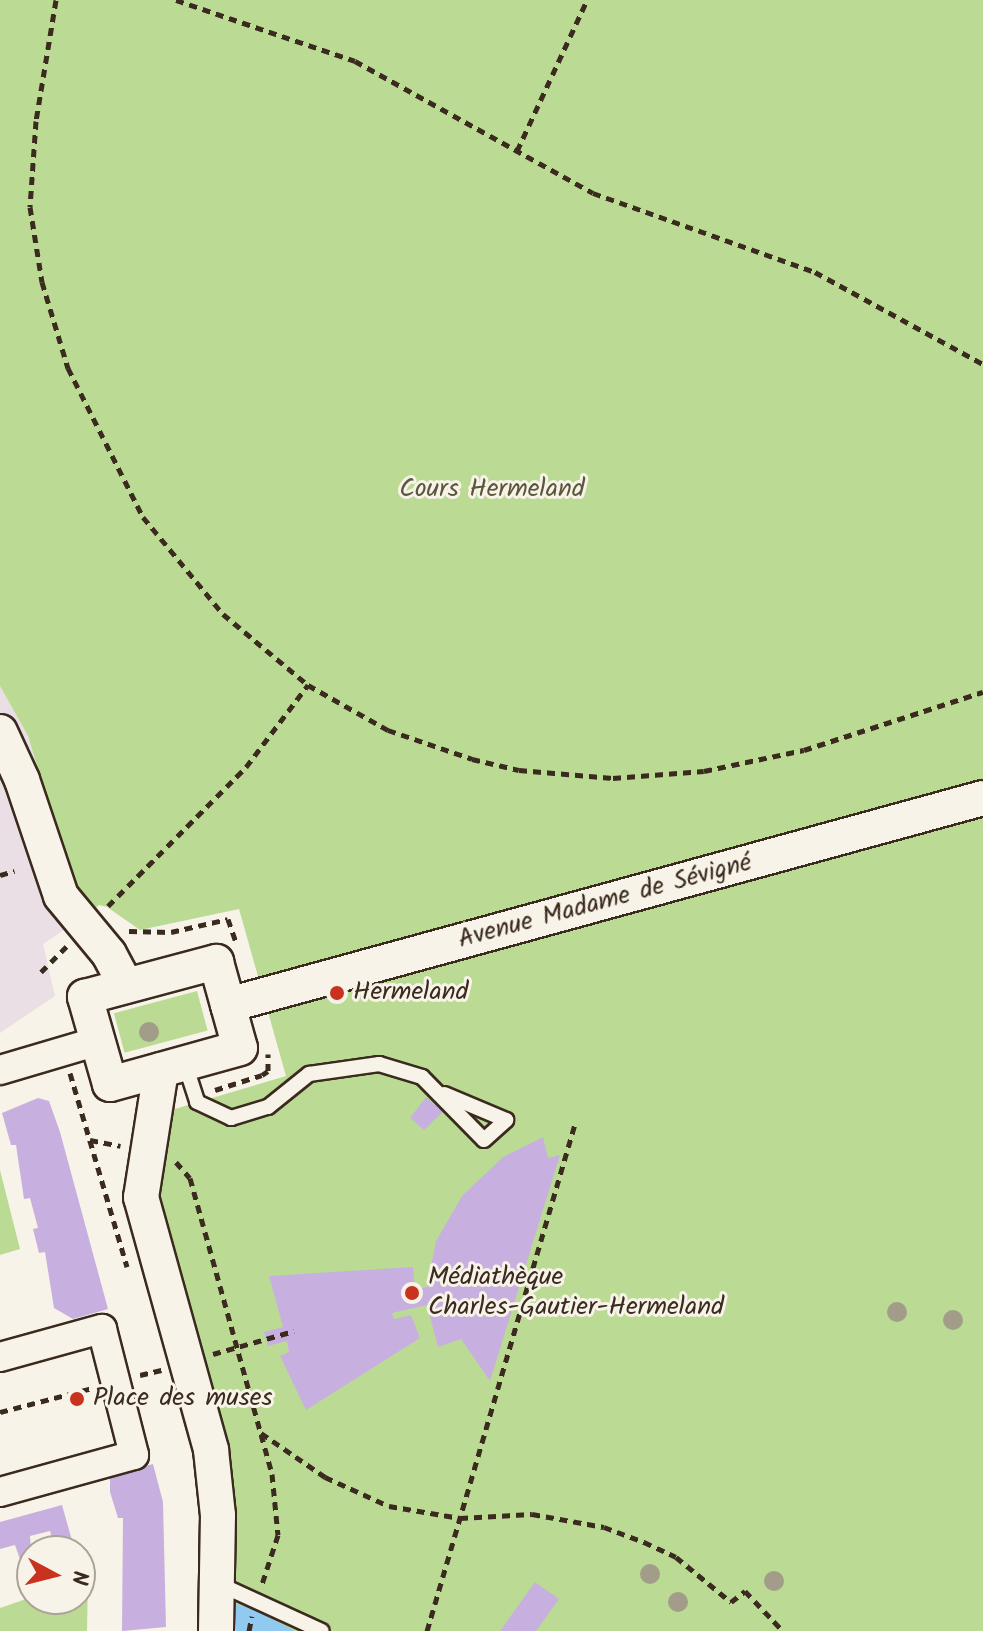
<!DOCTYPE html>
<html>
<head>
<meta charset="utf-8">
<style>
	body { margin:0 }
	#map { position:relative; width:983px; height:1631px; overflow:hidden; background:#f7f3e8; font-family:Kalam,sans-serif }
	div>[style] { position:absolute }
	.built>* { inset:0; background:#e9dfe5 }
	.green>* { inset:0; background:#bbdb95; transform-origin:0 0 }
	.water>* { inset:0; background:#90caf0 }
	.building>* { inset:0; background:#c7b0df }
	.path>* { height:5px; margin-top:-2.5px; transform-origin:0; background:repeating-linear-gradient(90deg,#3b2a1e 0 8px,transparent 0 14px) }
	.roads { filter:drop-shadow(2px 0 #3b2a1e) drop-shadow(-2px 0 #3b2a1e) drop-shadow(0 2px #3b2a1e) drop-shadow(0 -2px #3b2a1e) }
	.service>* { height:14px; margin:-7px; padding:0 7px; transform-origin:7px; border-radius:7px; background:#f7f3e8 }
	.minor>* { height:28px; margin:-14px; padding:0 14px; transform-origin:14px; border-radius:14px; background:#f7f3e8 }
	.tertiary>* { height:34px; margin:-17px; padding:0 17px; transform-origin:17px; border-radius:17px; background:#f7f3e8 }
	.trees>* { width:20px; height:20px; margin:-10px; border-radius:50%; background:#a19d89 }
	.dots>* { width:22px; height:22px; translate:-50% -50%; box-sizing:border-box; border:4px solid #f7f3e8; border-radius:50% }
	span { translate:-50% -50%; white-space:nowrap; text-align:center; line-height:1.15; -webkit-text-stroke:6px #f7f3e8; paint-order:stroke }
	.park-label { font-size:26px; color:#5b563c }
	.street-label { font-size:26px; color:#3b2a1e }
	.poi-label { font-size:26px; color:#3b2a1e }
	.left { translate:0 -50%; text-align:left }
	.north { position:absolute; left:16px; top:1535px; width:80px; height:80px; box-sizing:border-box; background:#f7f3e8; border:2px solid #aca397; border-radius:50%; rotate:97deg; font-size:22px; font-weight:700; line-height:32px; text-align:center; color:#3b2a1e }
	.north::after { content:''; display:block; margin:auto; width:28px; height:36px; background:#c8321e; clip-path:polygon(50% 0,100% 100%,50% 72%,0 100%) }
</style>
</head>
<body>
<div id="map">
	<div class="built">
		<i style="clip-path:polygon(0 686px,28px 736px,73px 885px,92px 911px,43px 944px,55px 996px,0 1033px)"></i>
	</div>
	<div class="green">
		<i style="clip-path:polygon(0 0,983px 0,983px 1631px,229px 1631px,158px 1202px,168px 1111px,286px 1076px,239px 909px,140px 930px,107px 907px,99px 905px,92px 911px,73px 885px,28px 736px,0 686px)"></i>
		<i style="left:197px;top:991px;width:41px;height:86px;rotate:75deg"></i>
		<i style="clip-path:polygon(0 1170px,20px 1249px,0 1255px)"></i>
		<i style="clip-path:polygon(88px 1578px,87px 1631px,0 1631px,0 1608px,32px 1597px,80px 1599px,80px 1580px)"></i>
	</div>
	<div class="water">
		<i style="clip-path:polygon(236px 1604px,253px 1609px,295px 1631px,236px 1631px)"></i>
	</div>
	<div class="building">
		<i style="clip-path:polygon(426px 1097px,443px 1112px,424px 1130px,410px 1118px)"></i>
		<i style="clip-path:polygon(38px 1098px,49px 1101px,60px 1132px,108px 1309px,73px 1319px,54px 1308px,45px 1252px,39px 1253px,33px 1229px,38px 1228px,30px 1198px,24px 1199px,16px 1145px,11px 1145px,2px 1113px)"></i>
		<i style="clip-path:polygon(543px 1137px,548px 1158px,560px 1155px,490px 1381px,461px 1339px,438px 1347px,427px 1305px,392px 1313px,394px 1319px,411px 1315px,420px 1338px,306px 1410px,280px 1356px,289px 1352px,287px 1341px,268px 1346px,264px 1332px,283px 1327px,269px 1276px,413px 1267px,415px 1289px,427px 1287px,436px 1241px,462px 1196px,503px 1157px)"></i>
		<i style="clip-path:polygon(153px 1464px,163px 1502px,166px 1627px,122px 1631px,123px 1518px,118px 1518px,110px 1492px,110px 1476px)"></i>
		<i style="clip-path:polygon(62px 1505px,75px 1551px,56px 1551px,50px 1531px,30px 1536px,32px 1565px,23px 1568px,15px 1545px,0 1549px,0 1522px)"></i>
		<i style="clip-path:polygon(535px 1582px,559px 1599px,536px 1631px,500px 1631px)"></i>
	</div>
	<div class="path">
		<i style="left:56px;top:0;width:123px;rotate:99.4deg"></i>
		<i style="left:36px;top:121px;width:86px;rotate:94deg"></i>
		<i style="left:30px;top:207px;width:76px;rotate:80.9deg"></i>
		<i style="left:42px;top:282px;width:90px;rotate:73.2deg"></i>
		<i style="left:68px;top:368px;width:167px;rotate:63.3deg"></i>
		<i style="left:143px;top:517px;width:126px;rotate:50.5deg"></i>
		<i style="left:223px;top:614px;width:111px;rotate:39.9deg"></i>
		<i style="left:308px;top:685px;width:92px;rotate:29.4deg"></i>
		<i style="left:388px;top:730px;width:89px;rotate:19deg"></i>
		<i style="left:472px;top:759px;width:48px;rotate:13.2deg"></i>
		<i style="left:519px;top:770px;width:94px;rotate:4.9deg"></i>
		<i style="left:613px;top:778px;width:91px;rotate:-4.4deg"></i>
		<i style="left:704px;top:771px;width:102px;rotate:-11.9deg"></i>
		<i style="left:804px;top:750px;width:188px;rotate:-18deg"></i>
		<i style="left:176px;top:0;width:189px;rotate:18.8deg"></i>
		<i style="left:355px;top:61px;width:272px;rotate:29deg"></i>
		<i style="left:593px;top:193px;width:236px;rotate:19.6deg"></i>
		<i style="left:815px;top:272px;width:192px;rotate:28.7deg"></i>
		<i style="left:517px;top:151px;width:166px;rotate:-65.1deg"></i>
		<i style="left:0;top:875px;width:15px;rotate:-16deg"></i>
		<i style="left:108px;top:906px;width:196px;rotate:-45.2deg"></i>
		<i style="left:246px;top:767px;width:103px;rotate:-52.9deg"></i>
		<i style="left:129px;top:931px;width:42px;rotate:1.4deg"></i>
		<i style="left:171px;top:932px;width:58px;rotate:-12.8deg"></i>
		<i style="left:228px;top:919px;width:24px;rotate:71deg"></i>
		<i style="left:41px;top:972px;width:37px;rotate:-45deg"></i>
		<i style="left:70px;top:1073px;width:202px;rotate:73.6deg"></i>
		<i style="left:215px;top:1090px;width:49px;rotate:-17.7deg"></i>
		<i style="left:262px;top:1075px;width:7px;rotate:-34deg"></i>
		<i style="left:268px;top:1071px;width:17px;rotate:-90deg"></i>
		<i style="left:90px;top:1140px;width:31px;rotate:11deg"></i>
		<i style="left:176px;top:1162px;width:21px;rotate:49deg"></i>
		<i style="left:190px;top:1178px;width:307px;rotate:74.5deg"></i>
		<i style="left:272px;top:1474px;width:61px;rotate:84.4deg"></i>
		<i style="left:278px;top:1535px;width:52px;rotate:108.1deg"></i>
		<i style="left:213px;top:1354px;width:84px;rotate:-15.9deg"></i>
		<i style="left:140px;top:1375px;width:22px;rotate:-13deg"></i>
		<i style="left:0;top:1412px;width:95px;rotate:-14.6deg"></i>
		<i style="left:261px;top:1433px;width:78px;rotate:34.5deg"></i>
		<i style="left:325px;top:1477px;width:70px;rotate:24.4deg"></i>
		<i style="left:389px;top:1506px;width:72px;rotate:9.6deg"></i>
		<i style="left:460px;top:1518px;width:72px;rotate:-3.2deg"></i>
		<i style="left:532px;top:1514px;width:73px;rotate:10.2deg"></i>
		<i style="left:604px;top:1527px;width:43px;rotate:20.6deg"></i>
		<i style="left:644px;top:1542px;width:35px;rotate:25deg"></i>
		<i style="left:676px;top:1557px;width:71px;rotate:39.3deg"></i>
		<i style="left:731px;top:1602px;width:18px;rotate:-38deg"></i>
		<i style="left:745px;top:1591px;width:55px;rotate:46.5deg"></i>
		<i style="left:249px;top:1631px;width:15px;rotate:-79deg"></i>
		<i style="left:427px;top:1631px;width:528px;rotate:-73.73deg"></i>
	</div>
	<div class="roads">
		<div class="service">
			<i style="left:185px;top:1064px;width:40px;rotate:72deg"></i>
			<i style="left:197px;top:1102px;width:38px;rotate:25deg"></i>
			<i style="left:231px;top:1118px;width:39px;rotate:-17deg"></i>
			<i style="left:268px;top:1107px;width:53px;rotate:-38.8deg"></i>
			<i style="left:309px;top:1074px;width:71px;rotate:-8.1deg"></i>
			<i style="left:379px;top:1064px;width:45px;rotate:16.8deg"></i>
			<i style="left:422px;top:1077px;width:88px;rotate:45.5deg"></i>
			<i style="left:484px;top:1140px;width:30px;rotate:-42deg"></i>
			<i style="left:506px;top:1120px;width:67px;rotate:-157.2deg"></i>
			<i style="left:217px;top:1583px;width:115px;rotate:24.6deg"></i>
		</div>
		<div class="minor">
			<i style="left:0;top:1070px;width:102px;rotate:-16.5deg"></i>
			<i style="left:0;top:1357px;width:106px;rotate:-15.4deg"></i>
			<i style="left:102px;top:1329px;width:130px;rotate:75.7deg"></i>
			<i style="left:134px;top:1455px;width:139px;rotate:164.6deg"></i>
		</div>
		<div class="tertiary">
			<i style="left:0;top:732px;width:53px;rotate:65.4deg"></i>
			<i style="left:22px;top:780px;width:122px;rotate:71.4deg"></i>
			<i style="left:61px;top:896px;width:75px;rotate:50.4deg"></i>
			<i style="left:109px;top:954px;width:36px;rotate:62deg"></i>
			<i style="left:216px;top:962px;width:89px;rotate:74.4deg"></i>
			<i style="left:240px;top:1048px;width:135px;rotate:164.5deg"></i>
			<i style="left:110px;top:1084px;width:91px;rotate:-106deg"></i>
			<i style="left:85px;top:997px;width:136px;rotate:-15deg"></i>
			<i style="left:228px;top:1005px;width:783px;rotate:-15.33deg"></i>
			<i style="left:161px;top:1070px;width:129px;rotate:98.9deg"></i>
			<i style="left:141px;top:1197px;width:263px;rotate:74.5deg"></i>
			<i style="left:211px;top:1450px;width:65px;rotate:83.9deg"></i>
			<i style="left:218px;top:1515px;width:116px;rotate:91deg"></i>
		</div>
	</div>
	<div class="trees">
		<i style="left:149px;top:1032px"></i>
		<i style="left:897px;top:1312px"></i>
		<i style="left:953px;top:1320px"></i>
		<i style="left:650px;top:1574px"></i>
		<i style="left:774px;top:1581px"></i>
		<i style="left:678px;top:1602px"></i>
	</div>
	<div class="dots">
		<i style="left:337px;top:993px;background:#c8321e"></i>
		<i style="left:412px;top:1293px;background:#c8321e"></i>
		<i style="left:77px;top:1399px;background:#c8321e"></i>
	</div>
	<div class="park-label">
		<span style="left:492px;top:490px">Cours Hermeland</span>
	</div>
	<div class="street-label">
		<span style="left:605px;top:902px;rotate:-15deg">Avenue Madame de Sévigné</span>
	</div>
	<div class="poi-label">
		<span class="left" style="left:353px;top:993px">Hermeland</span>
		<span class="left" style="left:428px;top:1293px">Médiathèque<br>Charles-Gautier-Hermeland</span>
		<span class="left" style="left:93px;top:1399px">Place des muses</span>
	</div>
	<div class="north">N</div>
</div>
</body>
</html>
